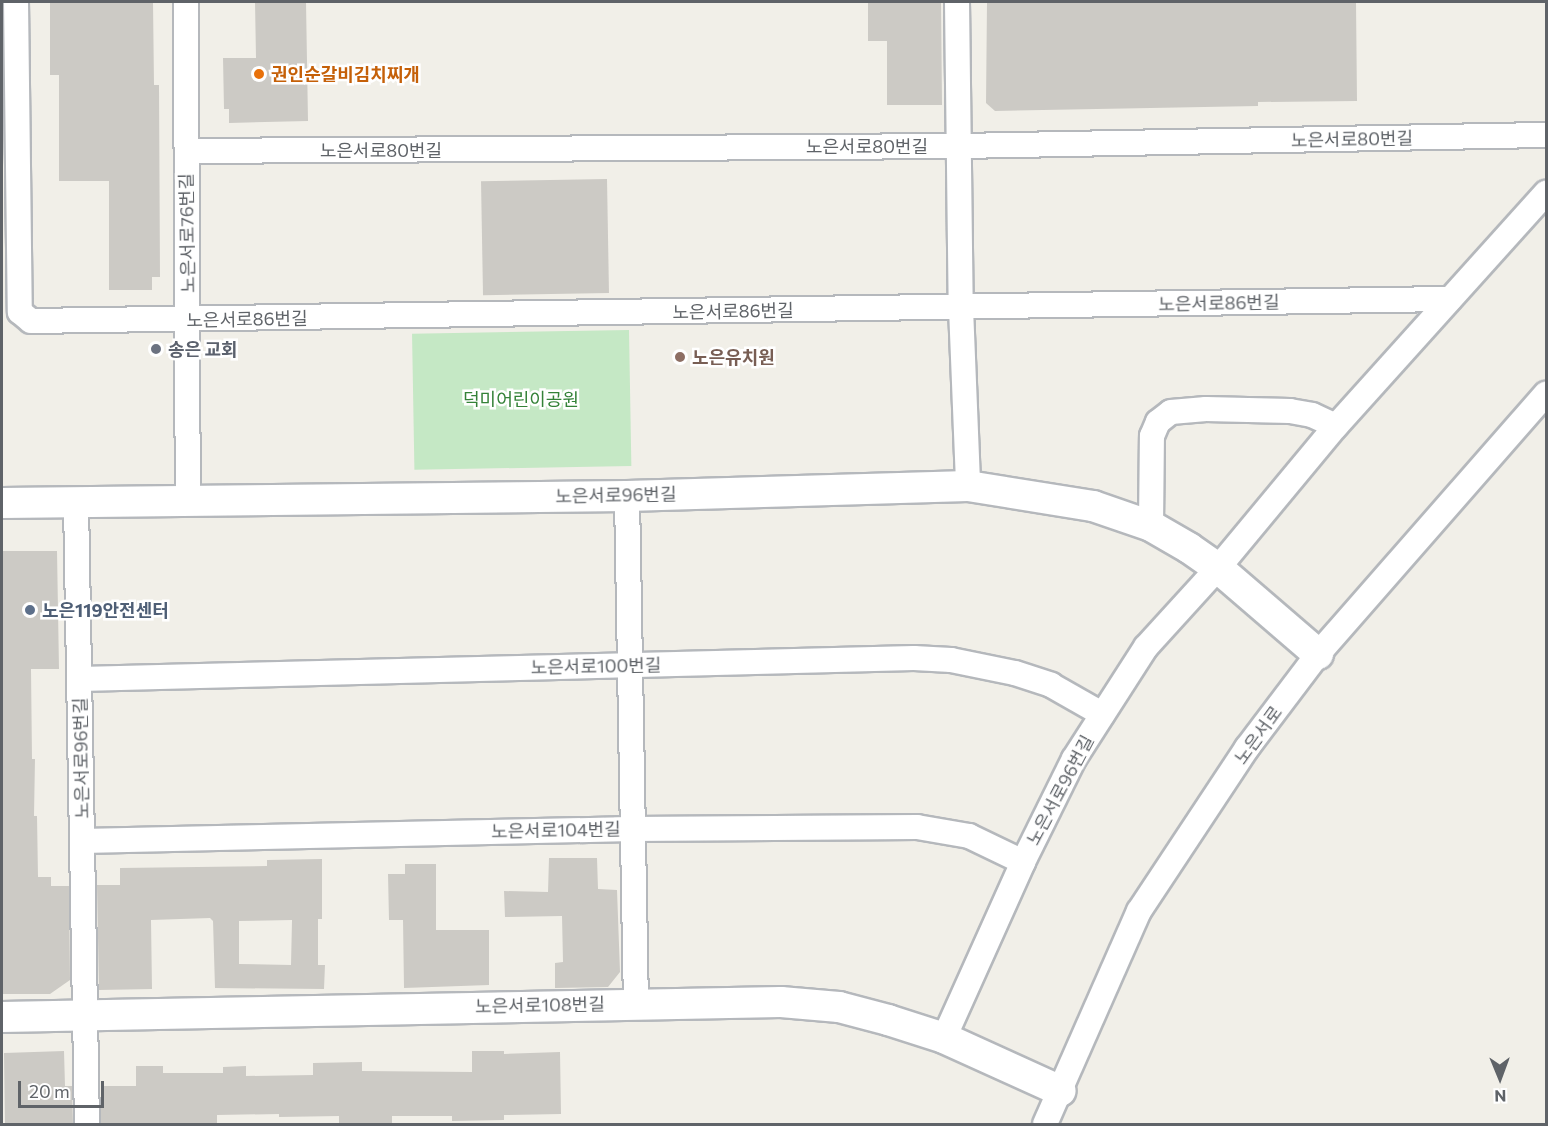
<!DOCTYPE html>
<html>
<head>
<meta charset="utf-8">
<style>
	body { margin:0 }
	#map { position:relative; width:1548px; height:1126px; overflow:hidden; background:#f1efe8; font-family:Commissioner,"Noto Sans KR",sans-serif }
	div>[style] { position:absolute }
	.green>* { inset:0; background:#c5e8c5; transform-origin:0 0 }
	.building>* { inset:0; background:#cccac5; transform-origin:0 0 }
	.roads { filter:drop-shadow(2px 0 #b5b8bc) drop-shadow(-2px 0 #b5b8bc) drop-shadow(0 2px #b5b8bc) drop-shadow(0 -2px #b5b8bc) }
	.minor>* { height:24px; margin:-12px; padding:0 12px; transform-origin:12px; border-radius:12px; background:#fff }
	.tertiary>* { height:30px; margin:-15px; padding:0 15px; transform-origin:15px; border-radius:15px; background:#fff }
	.dots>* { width:16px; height:16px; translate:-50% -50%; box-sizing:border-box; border:3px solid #fff; border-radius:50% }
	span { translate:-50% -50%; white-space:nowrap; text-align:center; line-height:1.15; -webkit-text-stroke:5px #fff; paint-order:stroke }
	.food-label { font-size:18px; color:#c56008; font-weight:700 }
	.left { translate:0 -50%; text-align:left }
	.street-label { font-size:18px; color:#5f6368 }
	.worship-label { font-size:18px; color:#5b616d; font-weight:700 }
	.education-label { font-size:18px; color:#785e54; font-weight:700 }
	.park-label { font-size:18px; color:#348238 }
	.service-label { font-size:18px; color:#4e5e75; font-weight:700 }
	.frame { position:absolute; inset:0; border:3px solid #5f6368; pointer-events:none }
	.north { position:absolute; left:1470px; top:1048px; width:60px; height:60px; -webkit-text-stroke:4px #fff; paint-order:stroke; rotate:179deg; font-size:16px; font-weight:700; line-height:24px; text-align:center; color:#5f6368 }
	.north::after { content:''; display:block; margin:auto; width:21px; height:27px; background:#5f6368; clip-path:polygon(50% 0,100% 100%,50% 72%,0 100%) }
	.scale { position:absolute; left:18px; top:1081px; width:86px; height:27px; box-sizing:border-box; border:3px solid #5f6368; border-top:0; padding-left:8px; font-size:18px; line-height:21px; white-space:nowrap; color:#5f6368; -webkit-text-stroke:4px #fff; paint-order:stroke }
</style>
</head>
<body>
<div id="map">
	<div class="green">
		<i style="left:629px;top:330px;width:136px;height:217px;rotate:89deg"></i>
	</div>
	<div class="building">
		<i style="clip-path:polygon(50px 2px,153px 2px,154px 85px,159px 85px,160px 277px,152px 277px,152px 290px,109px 290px,109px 181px,59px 181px,59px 75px,50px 75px)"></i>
		<i style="clip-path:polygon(255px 2px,306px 2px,308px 121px,229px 123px,229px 109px,224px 109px,223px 58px,256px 58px)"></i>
		<i style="clip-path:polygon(868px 2px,941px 2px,942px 105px,887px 105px,887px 41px,868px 41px)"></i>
		<i style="clip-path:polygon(987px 2px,1356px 2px,1357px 101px,1258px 102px,1258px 106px,995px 111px,986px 103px)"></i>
		<i style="left:607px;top:179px;width:114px;height:126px;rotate:89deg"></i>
		<i style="clip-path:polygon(2px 551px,57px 551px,59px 669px,31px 669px,32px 759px,35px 759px,34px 816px,37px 816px,38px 877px,51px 877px,51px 886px,69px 886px,70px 980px,50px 994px,2px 994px)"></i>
		<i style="clip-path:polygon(549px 858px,597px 858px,598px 889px,617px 890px,620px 972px,608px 987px,555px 988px,555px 963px,563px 962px,562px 916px,505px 917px,504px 891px,548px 892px)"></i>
		<i style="clip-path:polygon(evenodd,322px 859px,322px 919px,318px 919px,318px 965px,325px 965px,324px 989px,215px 988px,213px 921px,210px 918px,151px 920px,152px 989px,99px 990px,97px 885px,120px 885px,120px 868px,267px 866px,267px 860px,322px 859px,292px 920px,291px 965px,239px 964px,239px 921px,292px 920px)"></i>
		<i style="clip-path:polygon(405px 864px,436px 864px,436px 930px,489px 930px,489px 985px,404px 988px,403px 920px,389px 920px,388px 874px,405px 874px)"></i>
		<i style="clip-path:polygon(64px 1051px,65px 1086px,72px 1086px,73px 1125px,5px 1125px,4px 1053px)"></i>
		<i style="clip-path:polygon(472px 1051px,504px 1051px,504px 1054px,560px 1052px,561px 1114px,504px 1115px,504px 1120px,452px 1121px,452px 1116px,392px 1116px,392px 1125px,339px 1125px,339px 1116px,279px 1117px,279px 1114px,217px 1115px,217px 1125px,101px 1125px,101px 1086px,136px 1086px,136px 1066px,163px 1066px,163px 1073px,223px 1073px,223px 1067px,246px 1066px,246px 1076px,313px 1075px,313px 1063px,362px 1062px,362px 1071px,472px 1072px)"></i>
	</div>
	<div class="roads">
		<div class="minor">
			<i style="left:16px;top:2px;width:310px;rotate:89.3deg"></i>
			<i style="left:20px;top:312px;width:14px;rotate:39deg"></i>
			<i style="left:31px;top:321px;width:1419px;rotate:-0.89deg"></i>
			<i style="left:186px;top:2px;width:499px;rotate:89.8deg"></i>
			<i style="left:957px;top:2px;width:306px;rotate:89.3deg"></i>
			<i style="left:961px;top:308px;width:178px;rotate:87.7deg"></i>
			<i style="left:187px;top:151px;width:773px;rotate:-0.37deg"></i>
			<i style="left:960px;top:146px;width:586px;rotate:-1.08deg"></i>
			<i style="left:627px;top:496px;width:508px;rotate:88.99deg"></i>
			<i style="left:76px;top:502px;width:622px;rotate:88.99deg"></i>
			<i style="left:1151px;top:526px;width:90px;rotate:-89.4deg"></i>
			<i style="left:1152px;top:436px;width:15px;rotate:-67deg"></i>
			<i style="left:1158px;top:422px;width:16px;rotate:-38deg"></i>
			<i style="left:1171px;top:412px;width:35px;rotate:-5deg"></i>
			<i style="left:1206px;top:409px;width:84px;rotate:1.4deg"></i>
			<i style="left:1290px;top:411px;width:22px;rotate:10deg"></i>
			<i style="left:1312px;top:415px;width:26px;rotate:25deg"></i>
			<i style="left:80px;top:679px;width:834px;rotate:-1.44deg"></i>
			<i style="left:914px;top:658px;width:37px;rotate:3deg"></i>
			<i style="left:951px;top:660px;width:65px;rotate:11.5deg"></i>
			<i style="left:1015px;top:673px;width:38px;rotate:18deg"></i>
			<i style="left:1051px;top:685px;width:59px;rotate:29.6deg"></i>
			<i style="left:82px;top:841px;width:550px;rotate:-1.25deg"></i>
			<i style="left:632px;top:829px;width:285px;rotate:-0.4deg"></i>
			<i style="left:917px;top:827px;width:53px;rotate:9.8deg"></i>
			<i style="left:969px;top:836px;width:60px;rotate:25.7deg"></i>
			<i style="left:944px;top:1038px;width:193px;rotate:-65.8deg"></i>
			<i style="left:1023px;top:862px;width:115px;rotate:-63.7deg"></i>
			<i style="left:1074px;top:759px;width:133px;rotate:-57.3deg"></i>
			<i style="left:1146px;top:647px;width:107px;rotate:-47.7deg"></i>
			<i style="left:1218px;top:568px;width:185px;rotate:-50.3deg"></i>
			<i style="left:1336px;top:426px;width:314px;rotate:-48deg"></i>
			<i style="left:1045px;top:1124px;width:233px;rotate:-66.2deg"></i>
			<i style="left:1139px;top:911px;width:196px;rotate:-56.5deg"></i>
			<i style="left:1247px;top:748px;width:118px;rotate:-52.9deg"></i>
			<i style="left:1318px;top:654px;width:346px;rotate:-48.8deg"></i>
		</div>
		<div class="tertiary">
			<i style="left:2px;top:503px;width:625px;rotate:-0.64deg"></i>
			<i style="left:627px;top:496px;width:341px;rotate:-1.7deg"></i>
			<i style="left:968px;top:486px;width:127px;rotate:9.1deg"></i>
			<i style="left:1093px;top:506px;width:61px;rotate:19deg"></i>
			<i style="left:1151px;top:526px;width:44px;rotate:30.1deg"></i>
			<i style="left:1189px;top:548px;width:35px;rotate:35deg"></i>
			<i style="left:1218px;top:568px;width:132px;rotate:40.7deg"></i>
			<i style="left:2px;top:1017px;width:779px;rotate:-1.1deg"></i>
			<i style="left:781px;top:1002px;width:58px;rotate:4.9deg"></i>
			<i style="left:839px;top:1007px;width:51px;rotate:14.9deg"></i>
			<i style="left:888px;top:1020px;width:59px;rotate:17.8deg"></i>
			<i style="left:944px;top:1038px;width:128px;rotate:24.4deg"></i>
		</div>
	</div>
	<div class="dots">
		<i style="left:259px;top:74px;background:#e8710a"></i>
		<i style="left:156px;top:349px;background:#6b7280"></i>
		<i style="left:680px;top:357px;background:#8d6e63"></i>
		<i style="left:30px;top:610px;background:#5c6f8a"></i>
	</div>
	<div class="food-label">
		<span class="left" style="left:271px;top:74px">권인순갈비김치찌개</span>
	</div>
	<div class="street-label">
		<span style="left:1352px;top:139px;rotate:-1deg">노은서로80번길</span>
		<span style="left:867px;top:146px">노은서로80번길</span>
		<span style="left:381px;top:150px">노은서로80번길</span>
		<span style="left:187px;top:233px;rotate:-91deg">노은서로76번길</span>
		<span style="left:1219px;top:303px;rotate:-1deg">노은서로86번길</span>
		<span style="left:733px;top:311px;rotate:-1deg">노은서로86번길</span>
		<span style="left:247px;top:319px;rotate:-1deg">노은서로86번길</span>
		<span style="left:616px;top:495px;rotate:-1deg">노은서로96번길</span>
		<span style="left:596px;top:666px;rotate:-1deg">노은서로100번길</span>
		<span style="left:1258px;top:735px;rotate:-54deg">노은서로</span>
		<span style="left:81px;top:758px;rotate:-91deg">노은서로96번길</span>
		<span style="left:1060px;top:790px;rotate:-62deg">노은서로96번길</span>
		<span style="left:556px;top:830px;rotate:-1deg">노은서로104번길</span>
		<span style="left:540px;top:1005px;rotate:-1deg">노은서로108번길</span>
	</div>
	<div class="worship-label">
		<span class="left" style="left:168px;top:349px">송은 교회</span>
	</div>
	<div class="education-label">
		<span class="left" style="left:692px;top:357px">노은유치원</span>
	</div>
	<div class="park-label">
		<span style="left:521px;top:399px">덕미어린이공원</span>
	</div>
	<div class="service-label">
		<span class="left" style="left:42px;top:610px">노은119안전센터</span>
	</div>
	<div class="frame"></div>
	<div class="north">N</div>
	<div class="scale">20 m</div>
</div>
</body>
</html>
